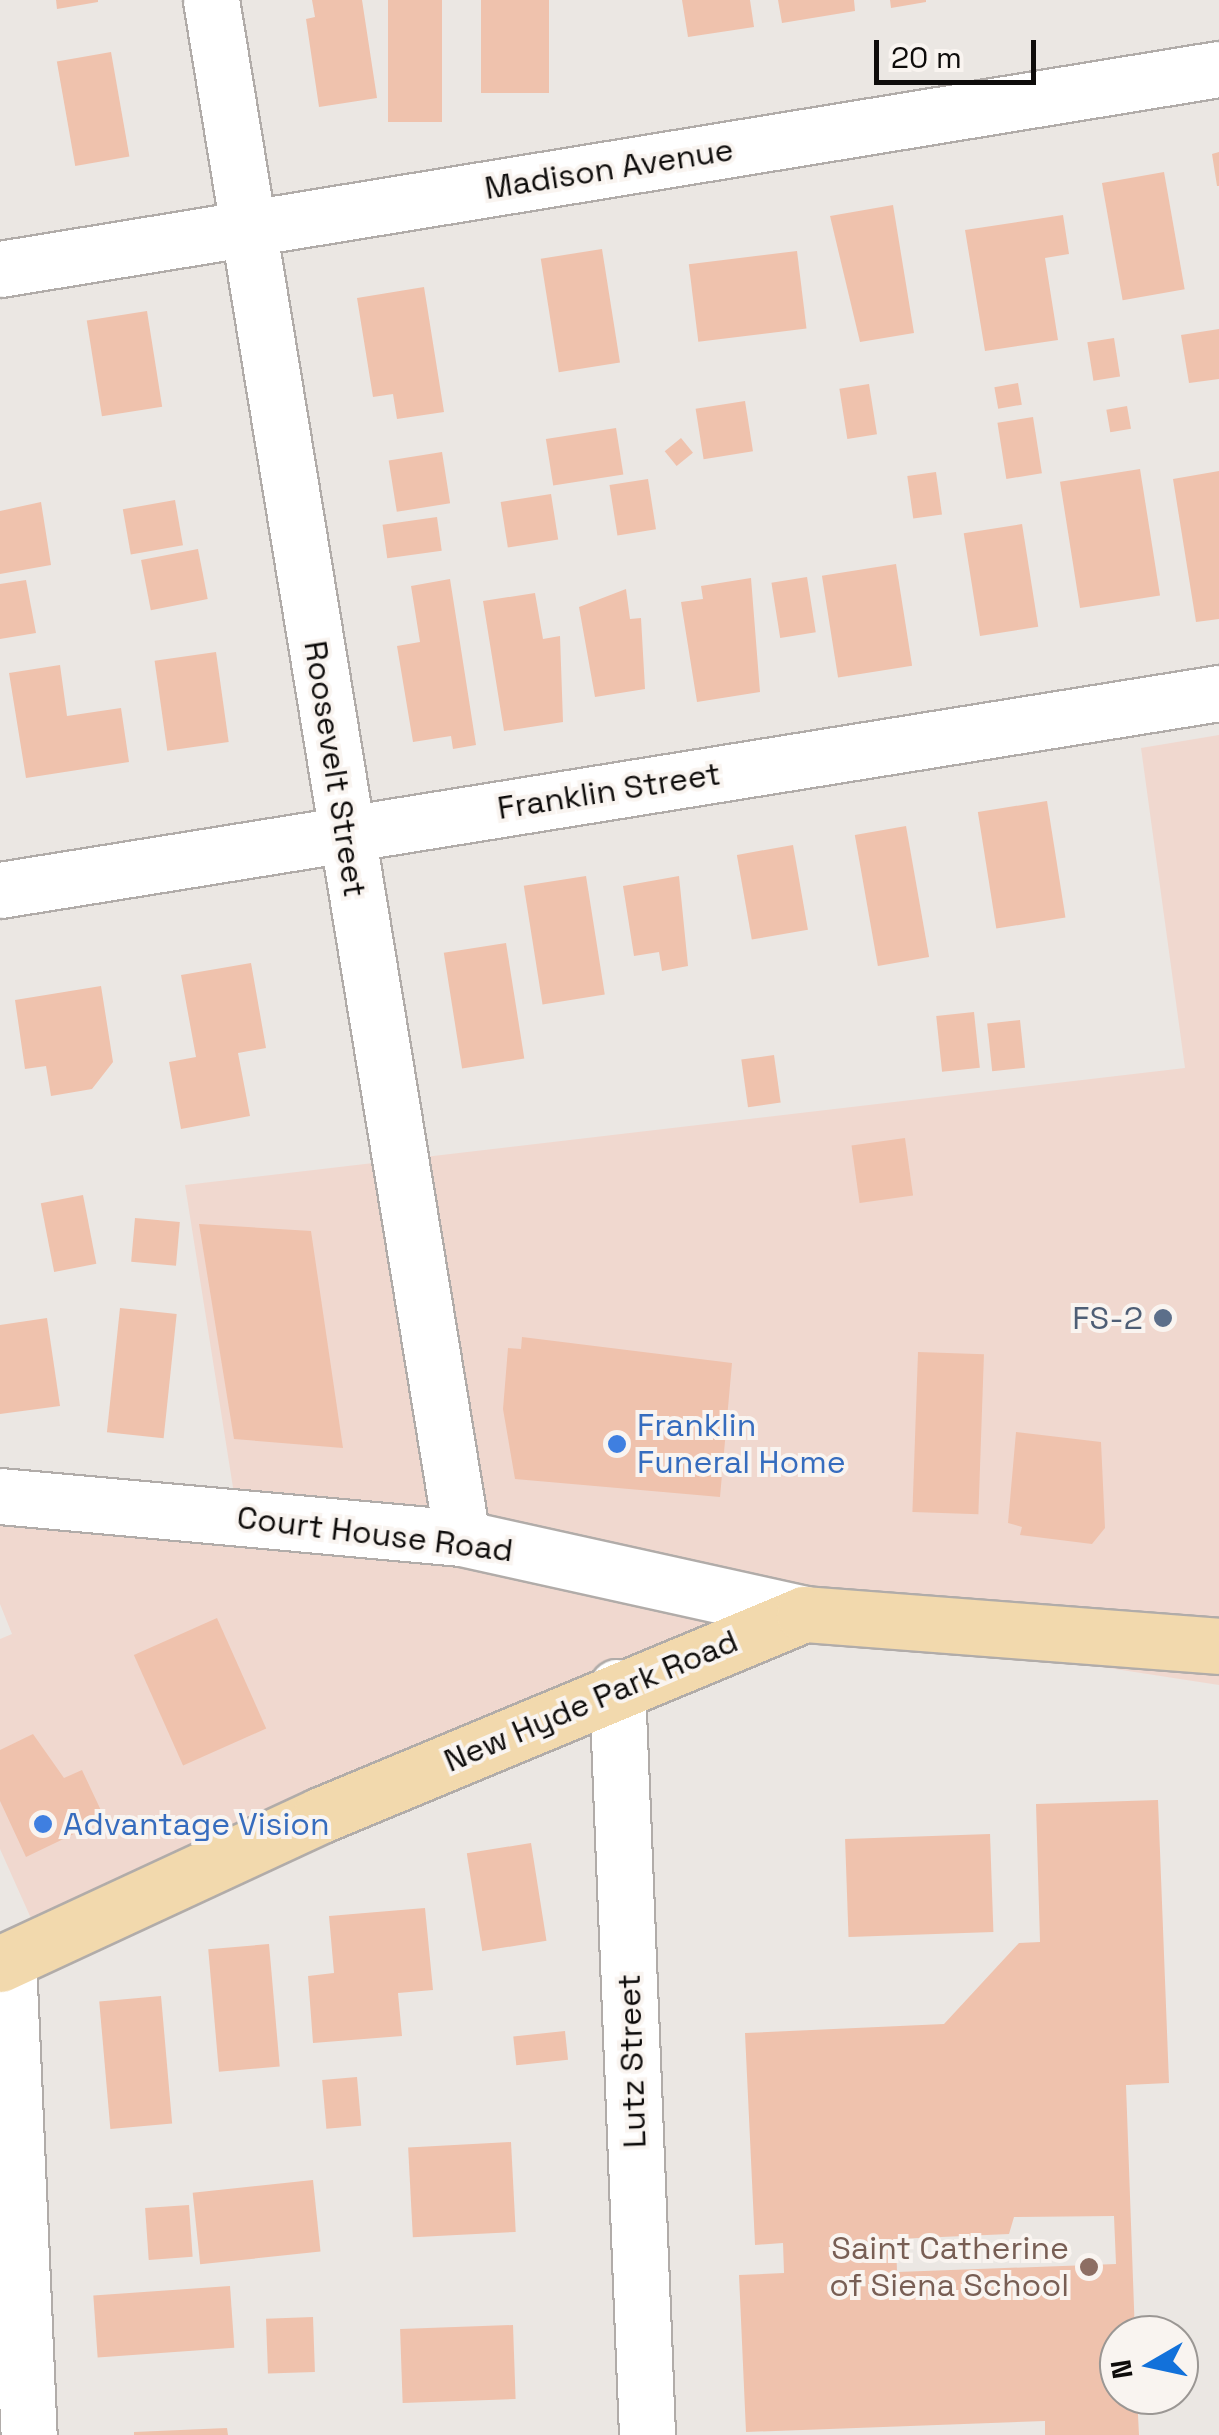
<!DOCTYPE html>
<html>
<head>
<meta charset="utf-8">
<style>
	body { margin:0 }
	#map { position:relative; width:1219px; height:2435px; overflow:hidden; background:#ebe7e3; font-family:"Space Grotesk",sans-serif }
	div>[style] { position:absolute }
	.commercial>* { inset:0; background:#f0d8cf }
	.building>* { inset:0; background:#efc2ad; transform-origin:0 0 }
	.roads { filter:drop-shadow(2px 0 #b1aca9) drop-shadow(-2px 0 #b1aca9) drop-shadow(0 2px #b1aca9) drop-shadow(0 -2px #b1aca9) }
	.minor>* { height:55px; margin:-27.5px; padding:0 27.5px; transform-origin:27.5px; border-radius:27.5px; background:#fff }
	.major>* { height:55px; margin:-27.5px; padding:0 27.5px; transform-origin:27.5px; border-radius:27.5px; background:#f2d9ad }
	.dots>* { width:28px; height:28px; translate:-50% -50%; box-sizing:border-box; border:5px solid #f9f4f0; border-radius:50% }
	span { translate:-50% -50%; white-space:nowrap; text-align:center; line-height:1.15; -webkit-text-stroke:8px #f9f4f0; paint-order:stroke }
	.street-label { font-size:32px; color:#0e0c0b }
	.service-label { font-size:32px; color:#4e5e75 }
	.right { translate:-100% -50%; text-align:right }
	.shop-label { font-size:32px; color:#366cbe }
	.left { translate:0 -50%; text-align:left }
	.education-label { font-size:32px; color:#785e54 }
	.north { position:absolute; left:1099px; top:2315px; width:100px; height:100px; box-sizing:border-box; background:#f9f4f0; border:2px solid #9b9794; border-radius:50%; rotate:261deg; font-size:28px; font-weight:700; line-height:40px; text-align:center; color:#0e0c0b }
	.north::after { content:''; display:block; margin:auto; width:35px; height:45px; background:#1271da; clip-path:polygon(50% 0,100% 100%,50% 72%,0 100%) }
	.scale { position:absolute; left:874px; top:40px; width:162px; height:45px; box-sizing:border-box; border:5px solid #0e0c0b; border-top:0; padding-left:12px; font-size:30px; line-height:35px; white-space:nowrap; color:#0e0c0b; -webkit-text-stroke:8px #f9f4f0; paint-order:stroke }
</style>
</head>
<body>
<div id="map">
	<div class="commercial">
		<i style="clip-path:polygon(1219px 735px,1219px 1685px,776px 1617px,38px 1934px,0 1849px,0 1639px,12px 1634px,0 1604px,0 1480px,235px 1500px,185px 1185px,1185px 1068px,1141px 748px)"></i>
	</div>
	<div class="building">
		<i style="clip-path:polygon(56px 0,98px 0,98px 2px,57px 9px)"></i>
		<i style="clip-path:polygon(312px 0,362px 0,377px 98px,319px 107px,306px 19px,315px 17px)"></i>
		<i style="left:388px;top:0;width:54px;height:122px"></i>
		<i style="left:481px;top:0;width:68px;height:93px"></i>
		<i style="clip-path:polygon(682px 0,750px 0,754px 27px,688px 37px)"></i>
		<i style="clip-path:polygon(778px 0,854px 0,855px 11px,782px 23px)"></i>
		<i style="clip-path:polygon(890px 0,926px 0,926px 2px,891px 8px)"></i>
		<i style="left:111px;top:52px;width:106px;height:55px;rotate:80deg"></i>
		<i style="clip-path:polygon(1219px 152px,1219px 186px,1217px 186px,1212px 154px)"></i>
		<i style="left:1164px;top:172px;width:119px;height:63px;rotate:80deg"></i>
		<i style="clip-path:polygon(893px 205px,914px 333px,860px 342px,830px 216px)"></i>
		<i style="clip-path:polygon(1063px 215px,1069px 254px,1045px 258px,1058px 340px,985px 351px,965px 230px)"></i>
		<i style="left:602px;top:249px;width:115px;height:62px;rotate:81deg"></i>
		<i style="left:797px;top:251px;width:78px;height:109px;rotate:83deg"></i>
		<i style="clip-path:polygon(424px 287px,444px 412px,397px 419px,393px 394px,373px 397px,357px 298px)"></i>
		<i style="left:147px;top:311px;width:97px;height:61px;rotate:81deg"></i>
		<i style="clip-path:polygon(1219px 329px,1219px 379px,1189px 383px,1181px 335px)"></i>
		<i style="left:1114px;top:338px;width:39px;height:27px;rotate:81deg"></i>
		<i style="left:1018px;top:383px;width:22px;height:24px;rotate:80deg"></i>
		<i style="left:869px;top:384px;width:51px;height:30px;rotate:81deg"></i>
		<i style="left:745px;top:401px;width:51px;height:50px;rotate:81deg"></i>
		<i style="left:1127px;top:406px;width:23px;height:21px;rotate:80deg"></i>
		<i style="left:1033px;top:417px;width:57px;height:36px;rotate:81deg"></i>
		<i style="left:616px;top:428px;width:47px;height:71px;rotate:81deg"></i>
		<i style="left:681px;top:438px;width:19px;height:21px;rotate:51deg"></i>
		<i style="left:442px;top:452px;width:52px;height:54px;rotate:81deg"></i>
		<i style="left:1140px;top:469px;width:128px;height:81px;rotate:81deg"></i>
		<i style="clip-path:polygon(1219px 471px,1219px 619px,1196px 622px,1173px 479px)"></i>
		<i style="left:936px;top:472px;width:43px;height:29px;rotate:82deg"></i>
		<i style="left:648px;top:479px;width:51px;height:39px;rotate:81deg"></i>
		<i style="left:551px;top:494px;width:46px;height:51px;rotate:81deg"></i>
		<i style="left:175px;top:500px;width:46px;height:53px;rotate:80deg"></i>
		<i style="clip-path:polygon(41px 502px,51px 565px,0 574px,0 511px)"></i>
		<i style="left:437px;top:517px;width:34px;height:55px;rotate:82deg"></i>
		<i style="left:1022px;top:524px;width:104px;height:59px;rotate:81deg"></i>
		<i style="left:198px;top:549px;width:51px;height:58px;rotate:79deg"></i>
		<i style="left:896px;top:564px;width:103px;height:75px;rotate:81deg"></i>
		<i style="left:807px;top:577px;width:56px;height:36px;rotate:81deg"></i>
		<i style="clip-path:polygon(751px 578px,760px 692px,697px 702px,681px 602px,703px 599px,701px 586px)"></i>
		<i style="clip-path:polygon(450px 579px,476px 745px,453px 749px,451px 736px,413px 742px,397px 646px,420px 642px,411px 586px)"></i>
		<i style="clip-path:polygon(26px 580px,36px 633px,0 639px,0 584px)"></i>
		<i style="clip-path:polygon(626px 589px,630px 619px,641px 618px,645px 689px,595px 697px,579px 607px)"></i>
		<i style="clip-path:polygon(535px 593px,543px 639px,560px 636px,563px 722px,504px 731px,483px 601px)"></i>
		<i style="left:216px;top:652px;width:91px;height:62px;rotate:82deg"></i>
		<i style="clip-path:polygon(60px 665px,67px 716px,121px 708px,129px 762px,26px 778px,9px 673px)"></i>
		<i style="left:1047px;top:801px;width:118px;height:70px;rotate:81deg"></i>
		<i style="left:906px;top:826px;width:133px;height:52px;rotate:80deg"></i>
		<i style="left:793px;top:845px;width:86px;height:57px;rotate:80deg"></i>
		<i style="left:586px;top:876px;width:120px;height:63px;rotate:81deg"></i>
		<i style="clip-path:polygon(679px 876px,688px 966px,662px 971px,659px 952px,634px 956px,623px 886px)"></i>
		<i style="left:506px;top:943px;width:117px;height:63px;rotate:81deg"></i>
		<i style="clip-path:polygon(251px 963px,266px 1048px,238px 1053px,250px 1116px,181px 1129px,169px 1062px,196px 1057px,181px 975px)"></i>
		<i style="clip-path:polygon(101px 986px,113px 1062px,92px 1089px,51px 1096px,46px 1066px,25px 1069px,15px 1000px)"></i>
		<i style="left:974px;top:1012px;width:56px;height:38px;rotate:84deg"></i>
		<i style="left:1020px;top:1020px;width:48px;height:33px;rotate:84deg"></i>
		<i style="left:774px;top:1055px;width:48px;height:33px;rotate:82deg"></i>
		<i style="left:905px;top:1138px;width:58px;height:54px;rotate:82deg"></i>
		<i style="left:83px;top:1195px;width:70px;height:43px;rotate:79deg"></i>
		<i style="left:135px;top:1218px;width:45px;height:44px;rotate:5deg"></i>
		<i style="clip-path:polygon(199px 1224px,311px 1231px,343px 1448px,234px 1439px)"></i>
		<i style="left:120px;top:1308px;width:57px;height:125px;rotate:6deg"></i>
		<i style="clip-path:polygon(47px 1318px,60px 1406px,0 1414px,0 1325px)"></i>
		<i style="clip-path:polygon(522px 1337px,732px 1363px,720px 1497px,515px 1479px,503px 1409px,508px 1348px,521px 1349px)"></i>
		<i style="left:918px;top:1352px;width:66px;height:160px;rotate:2deg"></i>
		<i style="clip-path:polygon(1016px 1432px,1101px 1442px,1105px 1528px,1092px 1544px,1020px 1535px,1022px 1527px,1008px 1523px)"></i>
		<i style="left:217px;top:1618px;width:121px;height:91px;rotate:66deg"></i>
		<i style="clip-path:polygon(33px 1734px,64px 1778px,82px 1770px,105px 1819px,26px 1857px,0 1801px,0 1750px)"></i>
		<i style="clip-path:polygon(evenodd,1158px 1800px,1169px 2083px,1126px 2085px,1135px 2335px,1119px 2335px,1119px 2395px,1137px 2395px,1139px 2435px,1045px 2435px,1045px 2421px,746px 2432px,739px 2275px,784px 2273px,783px 2243px,755px 2245px,745px 2033px,944px 2024px,1019px 1943px,1040px 1942px,1036px 1804px,1158px 1800px,1114px 2216px,1116px 2264px,897px 2272px,896px 2239px,1009px 2234px,1014px 2217px,1114px 2216px)"></i>
		<i style="left:990px;top:1834px;width:98px;height:145px;rotate:88deg"></i>
		<i style="left:531px;top:1843px;width:99px;height:65px;rotate:81deg"></i>
		<i style="clip-path:polygon(425px 1908px,433px 1990px,398px 1993px,402px 2036px,313px 2043px,308px 1976px,334px 1973px,329px 1916px)"></i>
		<i style="left:269px;top:1944px;width:123px;height:61px;rotate:85deg"></i>
		<i style="left:161px;top:1996px;width:128px;height:62px;rotate:85deg"></i>
		<i style="left:565px;top:2031px;width:29px;height:52px;rotate:84deg"></i>
		<i style="left:357px;top:2077px;width:49px;height:35px;rotate:85deg"></i>
		<i style="left:511px;top:2142px;width:90px;height:103px;rotate:87deg"></i>
		<i style="left:313px;top:2180px;width:72px;height:121px;rotate:84deg"></i>
		<i style="left:189px;top:2205px;width:52px;height:44px;rotate:86deg"></i>
		<i style="left:230px;top:2286px;width:62px;height:137px;rotate:86deg"></i>
		<i style="left:313px;top:2317px;width:55px;height:47px;rotate:88deg"></i>
		<i style="left:513px;top:2325px;width:74px;height:113px;rotate:88deg"></i>
		<i style="clip-path:polygon(227px 2428px,228px 2435px,134px 2435px,134px 2432px)"></i>
	</div>
	<div class="roads">
		<div class="minor">
			<i style="left:211px;top:0;width:1558px;rotate:80.73deg"></i>
			<i style="left:0;top:269px;width:1235px;rotate:-9.32deg"></i>
			<i style="left:0;top:890px;width:1235px;rotate:-9.18deg"></i>
			<i style="left:0;top:1496px;width:464px;rotate:5.2deg"></i>
			<i style="left:462px;top:1538px;width:350px;rotate:12.5deg"></i>
			<i style="left:617px;top:1687px;width:749px;rotate:87.7deg"></i>
			<i style="left:8px;top:1961px;width:474px;rotate:87.5deg"></i>
		</div>
		<div class="major">
			<i style="left:0;top:1964px;width:354px;rotate:-24.9deg"></i>
			<i style="left:321px;top:1815px;width:523px;rotate:-22.59deg"></i>
			<i style="left:804px;top:1614px;width:416px;rotate:4.4deg"></i>
		</div>
	</div>
	<div class="dots">
		<i style="left:1163px;top:1318px;background:#5c6f8a"></i>
		<i style="left:617px;top:1444px;background:#3f7fe0"></i>
		<i style="left:43px;top:1824px;background:#3f7fe0"></i>
		<i style="left:1089px;top:2267px;background:#8d6e63"></i>
	</div>
	<div class="street-label">
		<span style="left:609px;top:169px;rotate:-9deg">Madison Avenue</span>
		<span style="left:335px;top:769px;rotate:81deg">Roosevelt Street</span>
		<span style="left:609px;top:791px;rotate:-9deg">Franklin Street</span>
		<span style="left:375px;top:1534px;rotate:7deg">Court House Road</span>
		<span style="left:591px;top:1701px;rotate:-23deg">New Hyde Park Road</span>
		<span style="left:632px;top:2061px;rotate:-92deg">Lutz Street</span>
	</div>
	<div class="service-label">
		<span class="right" style="left:1143px;top:1318px">FS-2</span>
	</div>
	<div class="shop-label">
		<span class="left" style="left:637px;top:1444px">Franklin<br>Funeral Home</span>
		<span class="left" style="left:63px;top:1824px">Advantage Vision</span>
	</div>
	<div class="education-label">
		<span class="right" style="left:1069px;top:2267px">Saint Catherine<br>of Siena School</span>
	</div>
	<div class="north">N</div>
	<div class="scale">20 m</div>
</div>
</body>
</html>
